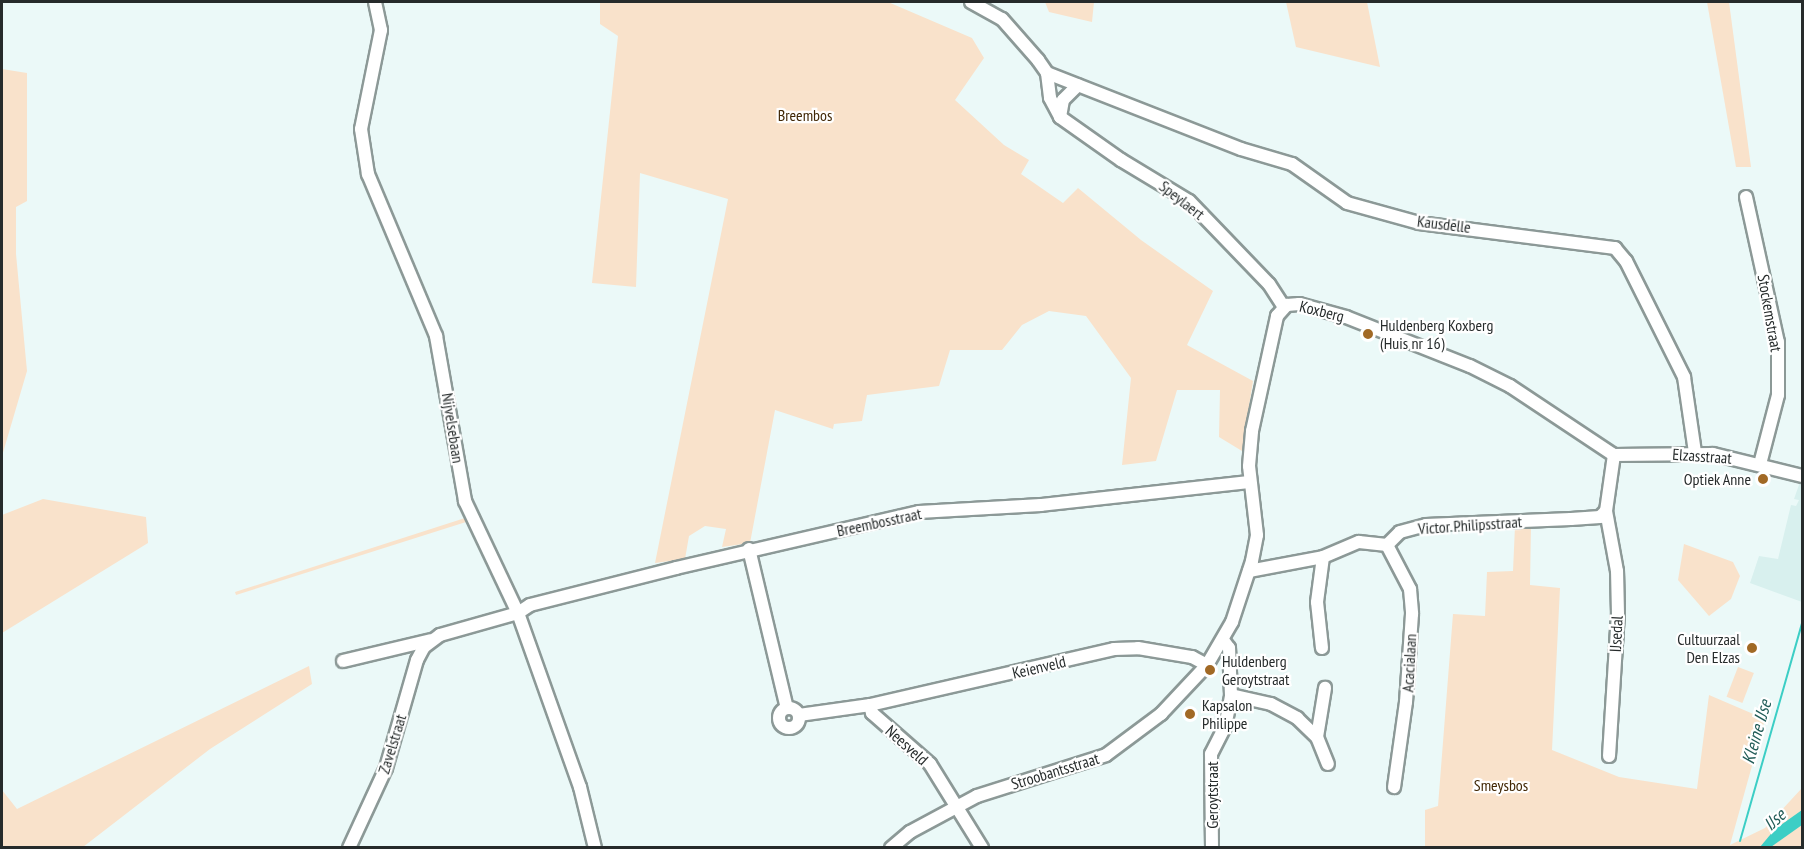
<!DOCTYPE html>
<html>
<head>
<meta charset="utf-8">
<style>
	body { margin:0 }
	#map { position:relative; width:1804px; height:849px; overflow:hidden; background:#ebf9f8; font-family:"PT Sans Narrow",sans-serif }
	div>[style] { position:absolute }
	.built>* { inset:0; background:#d8f0ee }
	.green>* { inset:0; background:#f9e2cb; transform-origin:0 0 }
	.water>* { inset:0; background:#3ccec5 }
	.stream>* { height:2px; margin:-1px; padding:0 1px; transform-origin:1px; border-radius:1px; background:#3ccec5 }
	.roads { filter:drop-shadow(2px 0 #8c9997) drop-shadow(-2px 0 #8c9997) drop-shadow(0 2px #8c9997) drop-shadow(0 -2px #8c9997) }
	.minor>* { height:12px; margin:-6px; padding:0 6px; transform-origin:6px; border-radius:6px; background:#fff }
	.minor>.ring { margin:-6px; padding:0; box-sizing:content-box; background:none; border:12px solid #fff; border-radius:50% }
	.dots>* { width:16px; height:16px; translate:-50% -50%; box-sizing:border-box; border:3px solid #fff; border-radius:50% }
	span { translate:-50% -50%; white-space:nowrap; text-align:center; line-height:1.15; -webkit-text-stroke:4.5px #fff; paint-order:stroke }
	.park-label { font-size:16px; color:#412705 }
	.street-label { font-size:16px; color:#262b2b }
	.poi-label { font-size:16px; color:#262b2b }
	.left { translate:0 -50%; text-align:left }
	.right { translate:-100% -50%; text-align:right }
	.water-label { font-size:18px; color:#225c58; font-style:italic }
	.frame { position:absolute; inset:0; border:3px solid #262b2b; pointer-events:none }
</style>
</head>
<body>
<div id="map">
	<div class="built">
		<i style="clip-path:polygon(1800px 482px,1802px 483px,1802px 602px,1750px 583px,1759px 556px,1778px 559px,1791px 505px,1796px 506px,1799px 500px,1794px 499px)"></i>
	</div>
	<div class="green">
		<i style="clip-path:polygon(600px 2px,888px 2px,972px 38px,984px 58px,955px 100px,1004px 145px,1029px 160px,1021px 174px,1063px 203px,1078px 188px,1141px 240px,1213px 291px,1187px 345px,1253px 381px,1242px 451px,1219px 437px,1220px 390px,1177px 390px,1156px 461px,1122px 465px,1131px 378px,1086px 316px,1049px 311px,1022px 325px,1002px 350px,950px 350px,939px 386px,867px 395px,862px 421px,834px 424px,833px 429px,775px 410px,750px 543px,722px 547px,726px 529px,705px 526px,689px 536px,685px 559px,655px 563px,728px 199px,640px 173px,636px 287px,592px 283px,618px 36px,600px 24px)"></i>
		<i style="clip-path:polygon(1045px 2px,1094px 2px,1092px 22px,1049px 12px)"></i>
		<i style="clip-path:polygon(1286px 2px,1367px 2px,1380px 67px,1296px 47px)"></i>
		<i style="clip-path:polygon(1707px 2px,1729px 2px,1751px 167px,1736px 167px)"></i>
		<i style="clip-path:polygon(2px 69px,27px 73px,27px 201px,16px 207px,16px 254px,27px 371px,2px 456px)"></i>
		<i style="clip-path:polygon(43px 499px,146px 517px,148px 543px,2px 633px,2px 515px)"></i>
		<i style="clip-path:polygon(465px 518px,466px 522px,236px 595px,235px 592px)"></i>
		<i style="clip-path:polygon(1531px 525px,1530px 585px,1560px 588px,1552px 750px,1619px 777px,1697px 789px,1709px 695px,1765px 719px,1730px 845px,1765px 828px,1802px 788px,1802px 847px,1425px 848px,1425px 810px,1438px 806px,1453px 614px,1485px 616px,1487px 572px,1513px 571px,1515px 526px)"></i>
		<i style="clip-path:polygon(1684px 544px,1733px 562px,1740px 576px,1731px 599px,1709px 616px,1678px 580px)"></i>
		<i style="clip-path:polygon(309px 666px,312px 684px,210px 749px,83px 847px,2px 847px,2px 790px,17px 809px)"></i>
		<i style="left:1738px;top:667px;width:17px;height:32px;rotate:21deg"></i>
	</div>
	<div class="water">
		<i style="clip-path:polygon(1802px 810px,1802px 825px,1771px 847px,1760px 847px,1775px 829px)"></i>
	</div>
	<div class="stream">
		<i style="left:1740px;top:841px;width:226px;rotate:-74.1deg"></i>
	</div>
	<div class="roads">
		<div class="minor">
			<i style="left:375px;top:2px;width:29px;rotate:78deg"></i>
			<i style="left:381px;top:30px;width:101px;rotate:101.4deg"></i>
			<i style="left:361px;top:129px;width:46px;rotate:81.2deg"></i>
			<i style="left:368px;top:174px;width:176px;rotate:67.2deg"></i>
			<i style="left:436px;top:336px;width:168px;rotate:80deg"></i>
			<i style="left:465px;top:501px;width:124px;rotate:64.7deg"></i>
			<i style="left:518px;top:613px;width:185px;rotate:70.4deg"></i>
			<i style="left:580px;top:787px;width:63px;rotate:76.2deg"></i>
			<i style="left:971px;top:2px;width:35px;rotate:29deg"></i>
			<i style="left:1002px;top:19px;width:55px;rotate:48.7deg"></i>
			<i style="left:1038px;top:60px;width:16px;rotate:55deg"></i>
			<i style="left:1047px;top:73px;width:25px;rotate:83deg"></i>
			<i style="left:1050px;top:98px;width:21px;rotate:62deg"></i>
			<i style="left:1060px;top:117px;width:17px;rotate:-80deg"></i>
			<i style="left:1063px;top:100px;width:21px;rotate:-45deg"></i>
			<i style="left:1047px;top:73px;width:208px;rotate:21.4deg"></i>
			<i style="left:1241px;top:149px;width:53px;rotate:16.4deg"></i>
			<i style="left:1292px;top:164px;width:67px;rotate:35.3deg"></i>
			<i style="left:1347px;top:203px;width:75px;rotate:15.5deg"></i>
			<i style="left:1419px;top:223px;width:198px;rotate:7.3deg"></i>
			<i style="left:1615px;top:248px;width:17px;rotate:50deg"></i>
			<i style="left:1626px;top:261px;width:130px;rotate:63.4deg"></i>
			<i style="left:1684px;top:377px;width:76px;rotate:81.7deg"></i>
			<i style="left:1060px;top:117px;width:75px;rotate:35.2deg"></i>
			<i style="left:1121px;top:160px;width:79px;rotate:31.1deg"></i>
			<i style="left:1189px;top:201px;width:115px;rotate:46.1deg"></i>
			<i style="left:1269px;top:284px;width:27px;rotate:57deg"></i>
			<i style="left:1746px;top:197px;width:148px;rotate:77.6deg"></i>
			<i style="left:1778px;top:342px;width:53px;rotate:90deg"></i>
			<i style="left:1778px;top:395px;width:71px;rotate:104.6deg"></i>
			<i style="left:1387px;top:545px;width:50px;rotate:62.4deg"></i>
			<i style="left:1410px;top:589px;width:25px;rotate:85deg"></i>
			<i style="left:1412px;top:614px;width:88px;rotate:93.9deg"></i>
			<i style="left:1406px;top:702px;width:86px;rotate:98deg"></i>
			<i style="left:1387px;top:545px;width:18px;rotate:-45deg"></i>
			<i style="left:1400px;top:532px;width:27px;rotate:-15deg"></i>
			<i style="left:1426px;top:525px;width:145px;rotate:-2.4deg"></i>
			<i style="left:1571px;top:519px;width:29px;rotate:-4deg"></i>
			<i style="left:1600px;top:517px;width:8px;rotate:-45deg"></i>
			<i style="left:749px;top:549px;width:163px;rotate:76.6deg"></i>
			<i style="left:1249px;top:571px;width:75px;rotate:-10.7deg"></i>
			<i style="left:1323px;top:557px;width:39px;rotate:-23deg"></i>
			<i style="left:1359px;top:542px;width:28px;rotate:6deg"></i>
			<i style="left:1322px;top:648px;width:46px;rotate:-96.2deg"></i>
			<i style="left:1317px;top:602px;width:45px;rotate:-82.4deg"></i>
			<i style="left:343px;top:661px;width:90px;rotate:-13.4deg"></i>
			<i style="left:1231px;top:695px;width:41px;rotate:12.7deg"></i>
			<i style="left:1271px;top:704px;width:30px;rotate:28deg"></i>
			<i style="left:1297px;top:718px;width:28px;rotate:44deg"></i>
			<i style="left:1317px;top:737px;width:29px;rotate:68deg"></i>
			<i style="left:870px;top:705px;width:8px;rotate:76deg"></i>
			<i style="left:872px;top:713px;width:77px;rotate:41.3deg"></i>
			<i style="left:930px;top:764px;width:99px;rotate:58.2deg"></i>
			<i class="ring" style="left:779px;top:708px;width:8px;height:8px"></i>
			<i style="left:799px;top:715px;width:72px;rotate:-8deg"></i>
			<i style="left:870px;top:705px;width:250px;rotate:-12.9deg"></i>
			<i style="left:1114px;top:649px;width:24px;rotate:-2deg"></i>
			<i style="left:1138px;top:648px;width:55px;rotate:9.5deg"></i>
			<i style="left:1192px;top:657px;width:17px;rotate:28deg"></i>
			<i style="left:1317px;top:737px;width:50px;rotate:-80.7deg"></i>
			<i style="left:1609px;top:756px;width:142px;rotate:-86.4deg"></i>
			<i style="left:1618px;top:614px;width:43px;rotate:-91.3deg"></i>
			<i style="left:1617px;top:571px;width:61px;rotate:-100.4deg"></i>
			<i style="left:1606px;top:511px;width:57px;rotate:-81.9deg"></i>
			<i style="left:349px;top:848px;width:88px;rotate:-65.2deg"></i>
			<i style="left:386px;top:768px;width:112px;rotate:-74deg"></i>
			<i style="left:417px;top:660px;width:15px;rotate:-62deg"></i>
			<i style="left:424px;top:647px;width:20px;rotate:-37deg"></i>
			<i style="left:440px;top:635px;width:81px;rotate:-15.8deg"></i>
			<i style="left:518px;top:613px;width:14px;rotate:-34deg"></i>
			<i style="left:530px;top:605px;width:151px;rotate:-14.2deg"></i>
			<i style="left:676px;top:568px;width:249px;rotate:-13deg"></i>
			<i style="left:919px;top:512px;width:122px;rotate:-3.3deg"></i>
			<i style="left:1041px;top:505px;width:210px;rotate:-6.3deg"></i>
			<i style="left:891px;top:848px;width:25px;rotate:-40deg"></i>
			<i style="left:910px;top:832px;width:76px;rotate:-28.2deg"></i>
			<i style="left:977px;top:796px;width:135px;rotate:-17.6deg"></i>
			<i style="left:1106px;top:755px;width:69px;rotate:-36.7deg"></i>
			<i style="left:1161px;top:714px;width:67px;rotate:-46.8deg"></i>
			<i style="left:1207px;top:665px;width:50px;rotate:-59.8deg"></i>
			<i style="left:1232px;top:622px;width:64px;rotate:-71.8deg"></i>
			<i style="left:1252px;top:561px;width:26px;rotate:-79deg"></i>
			<i style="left:1257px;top:535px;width:69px;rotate:-96.6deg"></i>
			<i style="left:1249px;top:466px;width:35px;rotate:-85deg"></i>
			<i style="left:1252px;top:431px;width:118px;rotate:-77.7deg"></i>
			<i style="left:1277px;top:316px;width:15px;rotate:-48deg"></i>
			<i style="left:1287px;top:305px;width:12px;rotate:-5deg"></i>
			<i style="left:1299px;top:304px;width:49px;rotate:15.5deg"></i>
			<i style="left:1346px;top:317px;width:133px;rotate:21.6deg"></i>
			<i style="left:1470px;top:366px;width:45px;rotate:26.6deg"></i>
			<i style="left:1510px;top:386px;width:125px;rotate:33.6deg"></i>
			<i style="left:1614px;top:455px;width:99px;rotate:-0.6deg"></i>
			<i style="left:1713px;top:454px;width:92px;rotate:13.9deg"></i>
			<i style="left:1212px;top:848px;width:94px;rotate:-90.6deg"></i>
			<i style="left:1211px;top:754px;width:30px;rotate:-63deg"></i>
			<i style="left:1225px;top:727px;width:33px;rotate:-79deg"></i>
			<i style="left:1231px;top:695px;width:47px;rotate:-92.4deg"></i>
			<i style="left:1229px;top:648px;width:10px;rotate:-127deg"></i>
		</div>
	</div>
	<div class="dots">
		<i style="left:1368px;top:334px;background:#a16925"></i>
		<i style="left:1763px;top:479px;background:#a16925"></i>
		<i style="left:1752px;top:648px;background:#a16925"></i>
		<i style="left:1210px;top:670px;background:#a16925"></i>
		<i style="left:1190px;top:714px;background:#a16925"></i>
	</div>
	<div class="park-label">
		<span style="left:805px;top:115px">Breembos</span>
		<span style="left:1501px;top:785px">Smeysbos</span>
	</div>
	<div class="street-label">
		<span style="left:1182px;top:200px;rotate:38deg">Speylaert</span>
		<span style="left:1444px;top:224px;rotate:7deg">Kausdelle</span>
		<span style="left:1322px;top:311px;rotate:14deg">Koxberg</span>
		<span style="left:1770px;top:313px;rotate:80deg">Stockemstraat</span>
		<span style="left:453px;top:428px;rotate:81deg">Nijvelsebaan</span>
		<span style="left:1702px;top:456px;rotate:4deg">Elzasstraat</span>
		<span style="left:879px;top:522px;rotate:-12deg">Breembosstraat</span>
		<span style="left:1470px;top:525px;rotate:-4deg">Victor Philipsstraat</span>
		<span style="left:1616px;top:634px;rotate:-87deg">IJsedal</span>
		<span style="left:1409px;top:663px;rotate:-87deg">Acacialaan</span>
		<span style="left:1039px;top:667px;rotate:-13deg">Keienveld</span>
		<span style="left:392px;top:744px;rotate:-73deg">Zavelstraat</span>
		<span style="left:907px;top:745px;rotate:42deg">Neesveld</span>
		<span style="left:1055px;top:771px;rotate:-17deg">Stroobantsstraat</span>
		<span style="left:1212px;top:795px;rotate:-90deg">Geroytstraat</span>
	</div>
	<div class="poi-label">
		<span class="left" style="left:1380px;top:334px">Huldenberg Koxberg<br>(Huis nr 16)</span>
		<span class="right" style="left:1751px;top:479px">Optiek Anne</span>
		<span class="right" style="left:1740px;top:648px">Cultuurzaal<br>Den Elzas</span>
		<span class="left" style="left:1222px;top:670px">Huldenberg<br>Geroytstraat</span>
		<span class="left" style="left:1202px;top:714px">Kapsalon<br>Philippe</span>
	</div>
	<div class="water-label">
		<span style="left:1757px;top:732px;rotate:-74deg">Kleine IJse</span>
		<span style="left:1775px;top:820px;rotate:-43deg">IJse</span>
	</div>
	<div class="frame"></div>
</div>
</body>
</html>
